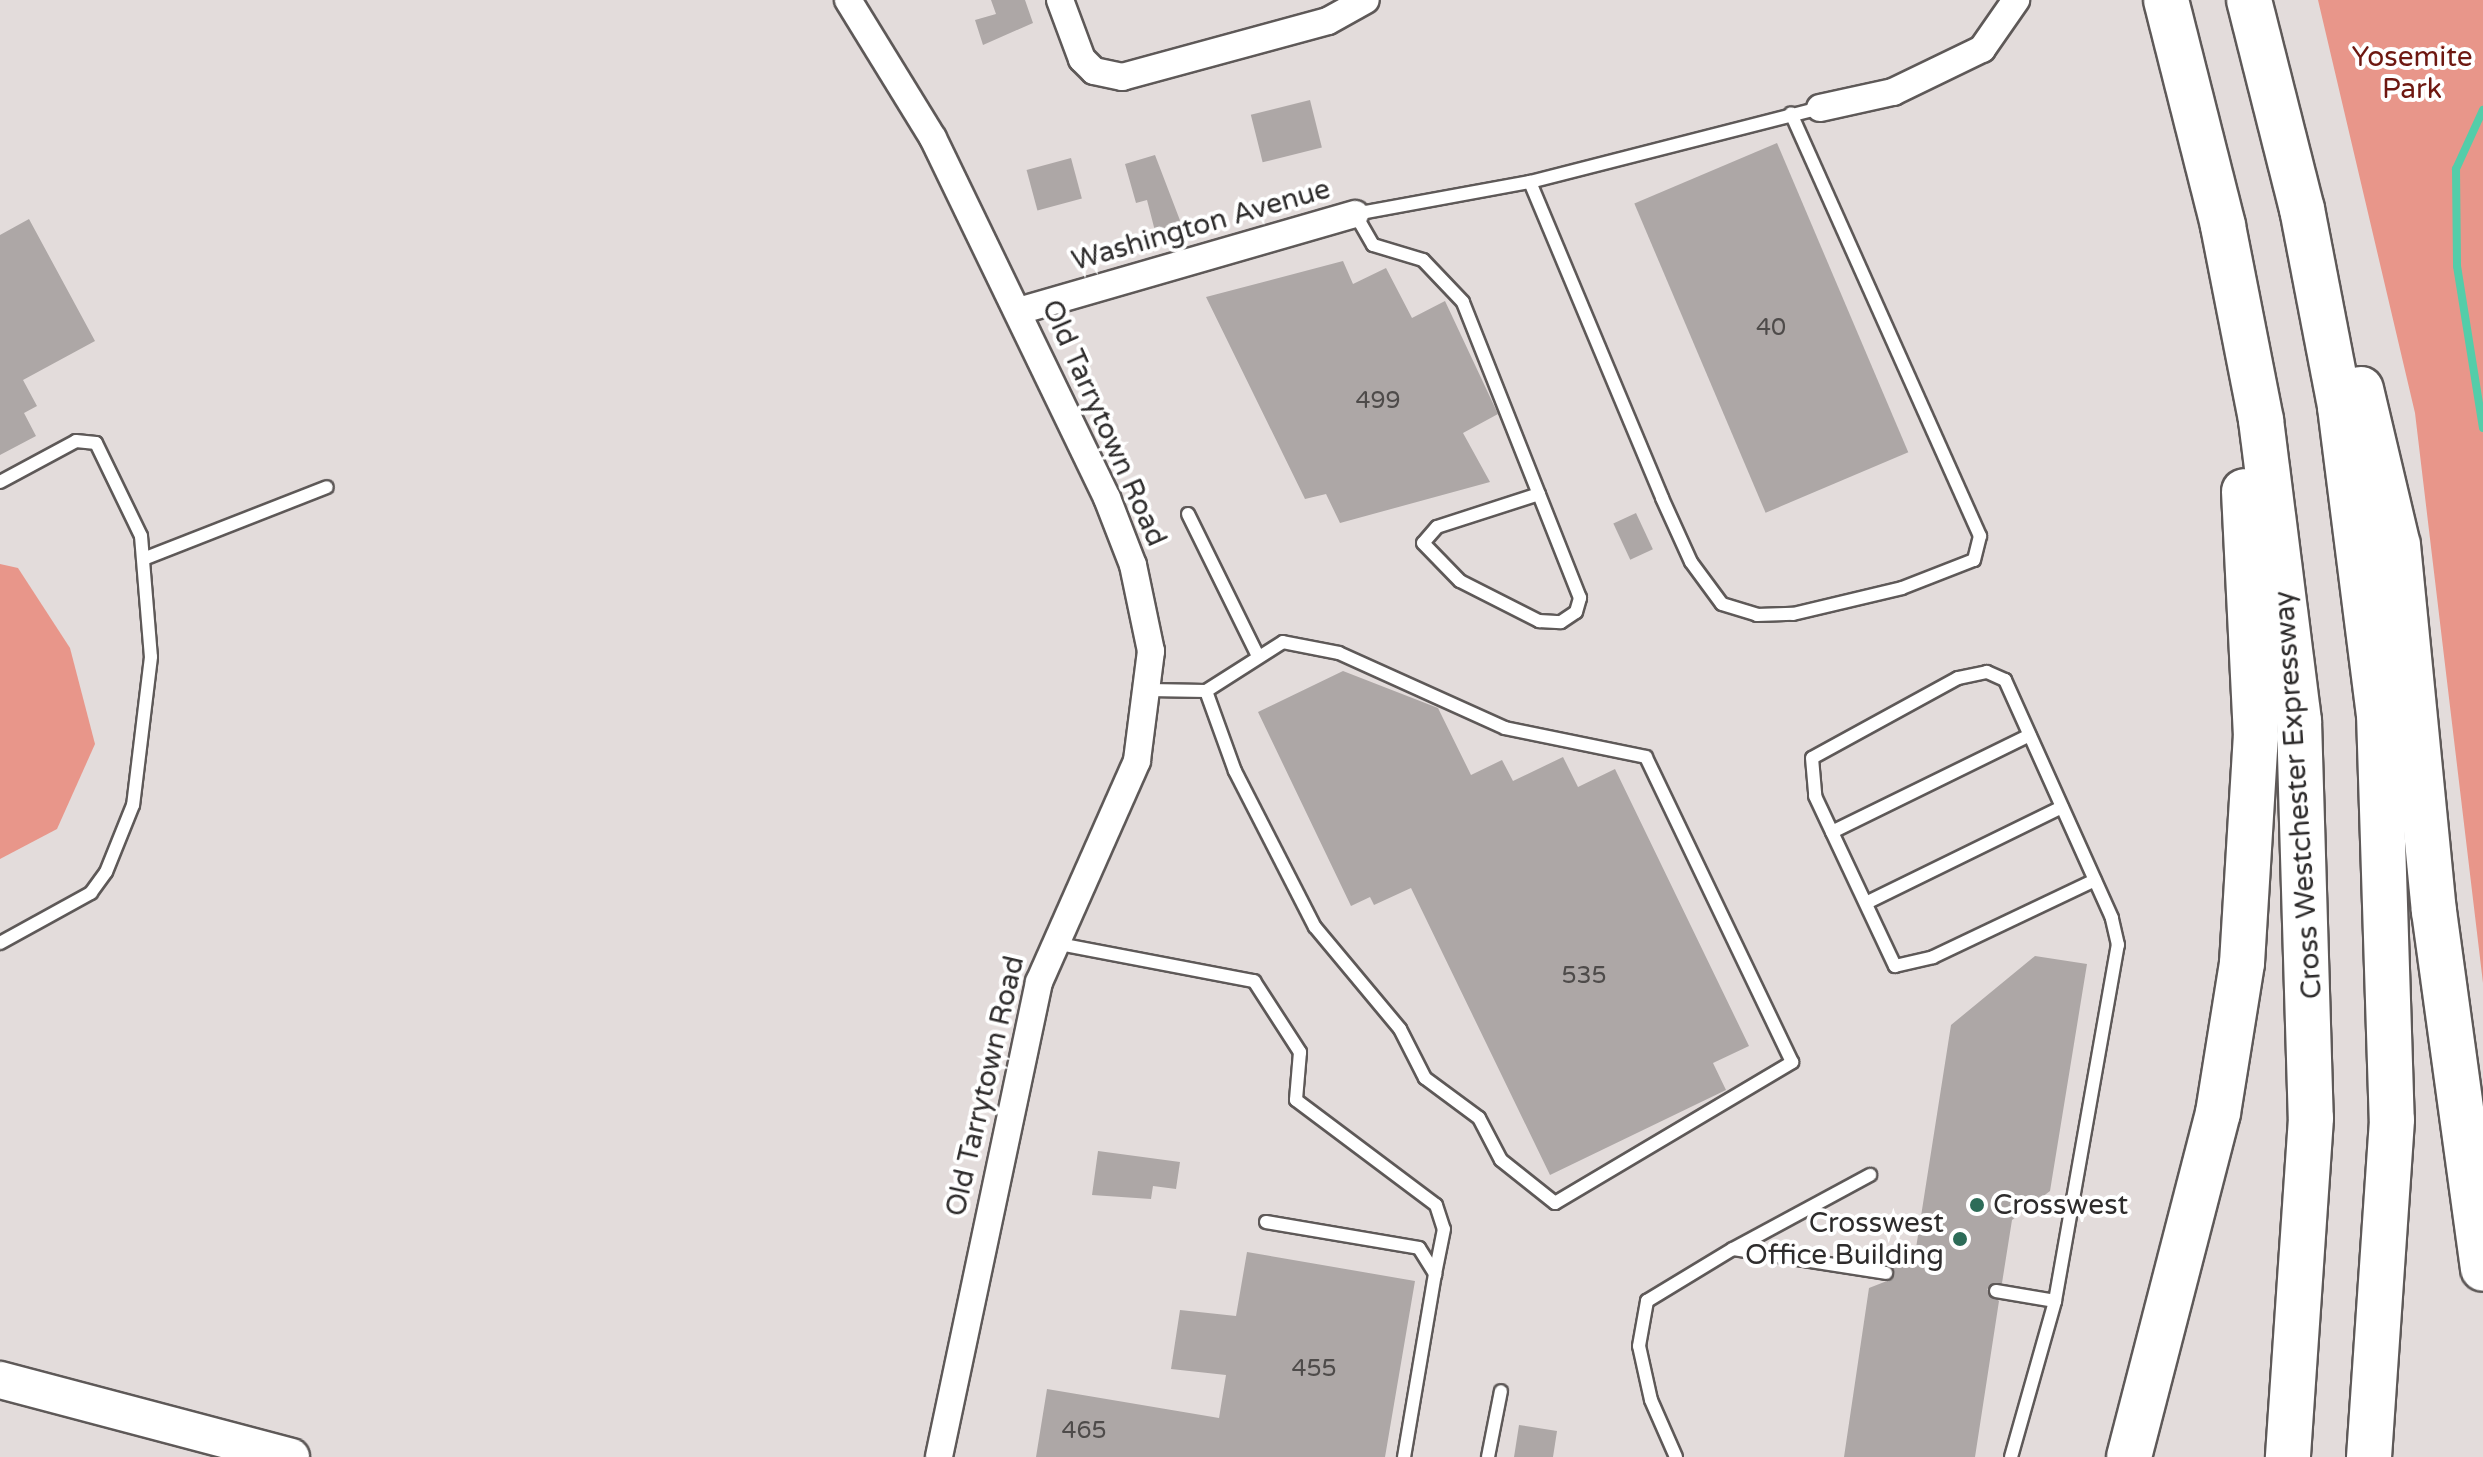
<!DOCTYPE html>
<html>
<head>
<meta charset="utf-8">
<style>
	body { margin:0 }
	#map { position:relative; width:2483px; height:1457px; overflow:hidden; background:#e3dcdb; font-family:"Varela Round",sans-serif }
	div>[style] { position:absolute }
	.green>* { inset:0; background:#e8968a }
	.stream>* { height:8px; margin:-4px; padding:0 4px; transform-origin:4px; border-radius:4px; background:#54cda9 }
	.building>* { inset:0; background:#ada7a6; transform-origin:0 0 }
	.roads { filter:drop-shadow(2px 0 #5e5958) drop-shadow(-2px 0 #5e5958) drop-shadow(0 2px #5e5958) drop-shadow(0 -2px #5e5958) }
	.service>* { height:12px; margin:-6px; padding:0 6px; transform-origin:6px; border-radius:6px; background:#fff }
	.minor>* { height:26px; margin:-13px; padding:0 13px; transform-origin:13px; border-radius:13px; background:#fff }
	.secondary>* { height:36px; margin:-18px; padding:0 18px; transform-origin:18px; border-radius:18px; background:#fff }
	.motorway>* { height:44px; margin:-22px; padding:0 22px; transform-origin:22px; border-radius:22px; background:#fff }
	.dots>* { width:22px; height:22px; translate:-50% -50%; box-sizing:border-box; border:4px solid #fff; border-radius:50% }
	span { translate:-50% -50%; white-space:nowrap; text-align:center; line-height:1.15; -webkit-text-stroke:8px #fff; paint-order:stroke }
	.number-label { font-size:24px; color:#4e4b4a }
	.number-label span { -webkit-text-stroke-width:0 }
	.park-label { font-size:28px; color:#6e1811 }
	.street-label { font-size:28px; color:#2e2c2c }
	.poi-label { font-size:28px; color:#2e2c2c }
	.left { translate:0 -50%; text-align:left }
	.right { translate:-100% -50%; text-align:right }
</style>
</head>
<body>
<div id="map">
	<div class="green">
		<i style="clip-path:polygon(2318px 0,2483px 0,2483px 983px,2415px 413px)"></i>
		<i style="clip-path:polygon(0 564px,18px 568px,70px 648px,95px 744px,57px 829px,0 859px)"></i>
	</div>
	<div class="stream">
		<i style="left:2483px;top:110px;width:65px;rotate:114.6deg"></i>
		<i style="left:2456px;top:169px;width:97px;rotate:89.4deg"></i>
		<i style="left:2457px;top:266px;width:164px;rotate:80.9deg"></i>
	</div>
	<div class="building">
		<i style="clip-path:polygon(991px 0,1025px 0,1033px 23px,983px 45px,975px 20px,996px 14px)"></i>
		<i style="left:1310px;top:100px;width:49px;height:61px;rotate:76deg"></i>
		<i style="left:1777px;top:143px;width:336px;height:155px;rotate:67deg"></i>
		<i style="clip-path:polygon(1155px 155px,1181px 223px,1155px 231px,1147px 200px,1136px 203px,1125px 164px)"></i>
		<i style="left:1071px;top:158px;width:42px;height:46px;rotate:75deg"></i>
		<i style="clip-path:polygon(29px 219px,95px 341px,23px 380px,37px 406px,24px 413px,36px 436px,0 455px,0 235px)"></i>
		<i style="clip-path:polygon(1343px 261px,1353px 284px,1386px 268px,1412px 318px,1445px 301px,1498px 414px,1463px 433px,1490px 482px,1340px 523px,1326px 494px,1305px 499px,1206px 297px)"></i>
		<i style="left:1636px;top:513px;width:40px;height:25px;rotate:65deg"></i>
		<i style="clip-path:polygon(1343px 671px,1438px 708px,1471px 775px,1502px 760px,1513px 781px,1563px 757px,1578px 787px,1615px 769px,1749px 1046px,1713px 1063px,1726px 1090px,1550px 1175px,1411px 888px,1374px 905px,1370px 897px,1351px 906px,1258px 712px)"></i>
		<i style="clip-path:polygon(2035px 956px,2087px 964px,2050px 1191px,2012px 1220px,2002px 1283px,1987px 1289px,1999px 1301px,1975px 1457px,1844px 1457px,1869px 1288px,1892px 1279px,1893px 1268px,1916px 1248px,1951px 1025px)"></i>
		<i style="clip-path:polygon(1098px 1151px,1180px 1162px,1176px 1189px,1153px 1186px,1151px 1199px,1092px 1195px)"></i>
		<i style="clip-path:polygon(1247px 1252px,1415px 1281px,1385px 1457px,1036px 1457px,1047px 1389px,1219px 1418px,1226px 1375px,1171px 1369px,1180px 1310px,1236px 1316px)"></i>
		<i style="clip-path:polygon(1519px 1425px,1557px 1431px,1553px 1457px,1514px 1457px)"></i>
	</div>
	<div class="roads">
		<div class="service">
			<i style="left:1530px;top:182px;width:342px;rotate:67.3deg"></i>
			<i style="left:1662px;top:498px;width:70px;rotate:65.6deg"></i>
			<i style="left:1691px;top:562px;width:52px;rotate:53.6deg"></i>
			<i style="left:1722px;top:604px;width:37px;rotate:17deg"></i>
			<i style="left:1757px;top:615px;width:36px;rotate:-2deg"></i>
			<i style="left:1793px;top:614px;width:112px;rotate:-13.4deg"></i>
			<i style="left:1902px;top:588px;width:77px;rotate:-21.3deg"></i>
			<i style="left:1974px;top:560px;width:25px;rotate:-76deg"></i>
			<i style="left:1980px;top:536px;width:463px;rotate:-114.1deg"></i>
			<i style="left:0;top:482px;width:86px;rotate:-28.3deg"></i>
			<i style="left:76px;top:441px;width:20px;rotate:6deg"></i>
			<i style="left:96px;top:443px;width:103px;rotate:64.2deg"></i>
			<i style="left:141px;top:536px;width:121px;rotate:85.3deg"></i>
			<i style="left:151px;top:657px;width:149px;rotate:96.9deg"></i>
			<i style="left:133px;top:805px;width:72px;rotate:111.9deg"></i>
			<i style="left:106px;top:872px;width:26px;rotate:126deg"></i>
			<i style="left:91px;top:893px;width:104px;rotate:151.2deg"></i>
			<i style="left:1539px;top:494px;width:107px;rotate:162.1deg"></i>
			<i style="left:1437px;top:527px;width:21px;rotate:131deg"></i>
			<i style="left:1423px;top:543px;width:53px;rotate:45.8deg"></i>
			<i style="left:1460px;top:581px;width:89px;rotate:26.9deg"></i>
			<i style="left:1539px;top:621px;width:22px;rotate:3deg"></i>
			<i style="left:1561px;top:622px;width:18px;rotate:-34deg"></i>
			<i style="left:1576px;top:612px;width:15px;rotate:-74deg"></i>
			<i style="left:1580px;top:598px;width:318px;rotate:-111.6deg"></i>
			<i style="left:1463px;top:302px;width:58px;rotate:-133.6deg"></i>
			<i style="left:1423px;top:260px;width:52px;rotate:-163.3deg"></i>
			<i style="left:1373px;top:245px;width:36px;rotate:-120deg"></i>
			<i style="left:1355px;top:214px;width:178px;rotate:-10.4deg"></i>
			<i style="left:1530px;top:182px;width:299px;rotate:-14.3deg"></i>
			<i style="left:1188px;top:514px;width:156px;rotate:63.8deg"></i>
			<i style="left:146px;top:558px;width:194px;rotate:-21.4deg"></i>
			<i style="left:1149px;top:690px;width:57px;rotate:1deg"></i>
			<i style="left:1206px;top:691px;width:85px;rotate:70.1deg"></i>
			<i style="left:1235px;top:771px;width:175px;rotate:62.9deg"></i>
			<i style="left:1315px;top:927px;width:133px;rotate:50.2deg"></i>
			<i style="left:1400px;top:1029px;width:55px;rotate:63deg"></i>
			<i style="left:1425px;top:1078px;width:67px;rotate:36.5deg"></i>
			<i style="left:1479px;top:1118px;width:47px;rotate:62.4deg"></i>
			<i style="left:1501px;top:1160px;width:69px;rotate:38.5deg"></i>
			<i style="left:1555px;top:1203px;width:276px;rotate:-30.7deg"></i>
			<i style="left:1792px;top:1062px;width:338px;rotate:-115.6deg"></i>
			<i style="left:1646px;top:757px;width:144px;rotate:-168.4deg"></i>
			<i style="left:1505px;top:728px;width:182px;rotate:-155.7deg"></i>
			<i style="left:1339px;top:653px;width:57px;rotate:-168.9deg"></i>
			<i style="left:1283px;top:642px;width:91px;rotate:147.5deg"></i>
			<i style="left:1832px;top:832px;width:220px;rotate:-26.1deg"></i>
			<i style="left:1866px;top:903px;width:218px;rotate:-26.1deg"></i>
			<i style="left:1054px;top:943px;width:204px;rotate:10.8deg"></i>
			<i style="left:1254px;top:981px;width:85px;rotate:57.1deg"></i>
			<i style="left:1300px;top:1052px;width:48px;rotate:94.8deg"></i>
			<i style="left:1296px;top:1100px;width:175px;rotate:36.9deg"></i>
			<i style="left:1436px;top:1205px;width:25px;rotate:72deg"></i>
			<i style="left:1444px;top:1229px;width:46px;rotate:101.3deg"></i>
			<i style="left:1266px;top:1222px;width:155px;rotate:9.6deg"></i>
			<i style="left:1419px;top:1248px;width:31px;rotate:58deg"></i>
			<i style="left:1435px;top:1274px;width:186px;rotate:99.6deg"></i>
			<i style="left:1733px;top:1249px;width:156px;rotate:-28.4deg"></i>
			<i style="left:1996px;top:1291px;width:60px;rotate:9.6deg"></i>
			<i style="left:1488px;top:1457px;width:67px;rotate:-78.9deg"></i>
			<i style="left:1676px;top:1457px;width:62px;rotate:-113.7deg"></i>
			<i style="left:1651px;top:1400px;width:55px;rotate:-102.5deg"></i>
			<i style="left:1639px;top:1346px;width:46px;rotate:-79.9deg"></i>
			<i style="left:1647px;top:1301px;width:100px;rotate:-31.2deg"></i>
			<i style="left:1733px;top:1249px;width:155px;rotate:8.9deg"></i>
			<i style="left:2011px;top:1457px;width:162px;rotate:-74.2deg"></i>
			<i style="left:2055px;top:1301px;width:362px;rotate:-80deg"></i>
			<i style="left:2118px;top:945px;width:28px;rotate:-103deg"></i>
			<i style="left:2112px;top:918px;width:261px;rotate:-114.2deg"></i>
			<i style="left:2005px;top:680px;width:20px;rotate:-156deg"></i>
			<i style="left:1987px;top:672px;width:30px;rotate:168deg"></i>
			<i style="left:1958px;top:678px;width:166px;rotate:151.3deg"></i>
			<i style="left:1812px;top:758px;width:38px;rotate:85deg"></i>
			<i style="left:1815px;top:796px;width:188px;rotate:64.8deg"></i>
			<i style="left:1895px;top:966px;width:39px;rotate:-13deg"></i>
			<i style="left:1933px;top:957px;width:179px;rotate:-25.4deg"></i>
		</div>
		<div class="minor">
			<i style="left:848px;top:0;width:162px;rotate:58.4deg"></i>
			<i style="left:933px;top:138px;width:400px;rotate:64.2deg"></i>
			<i style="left:1107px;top:498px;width:72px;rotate:68.8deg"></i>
			<i style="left:1133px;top:565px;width:88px;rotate:78.2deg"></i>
			<i style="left:1151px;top:651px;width:111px;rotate:97.3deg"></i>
			<i style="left:1137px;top:761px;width:242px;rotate:113.9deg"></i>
			<i style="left:1039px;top:982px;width:485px;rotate:101.9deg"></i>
			<i style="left:1060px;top:0;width:63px;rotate:69.6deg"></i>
			<i style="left:1082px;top:59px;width:17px;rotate:45deg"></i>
			<i style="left:1094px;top:71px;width:29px;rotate:12deg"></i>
			<i style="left:1122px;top:77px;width:213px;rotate:-15.2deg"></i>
			<i style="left:1328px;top:21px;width:43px;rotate:-28.9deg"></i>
			<i style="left:1820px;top:108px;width:75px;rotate:-12.4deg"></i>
			<i style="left:1893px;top:92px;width:99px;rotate:-25.8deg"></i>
			<i style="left:1982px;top:49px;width:60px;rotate:-55.2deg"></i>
			<i style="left:1019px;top:311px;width:350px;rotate:-16.1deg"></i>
		</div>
		<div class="secondary">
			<i style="left:0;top:1380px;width:301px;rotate:14.8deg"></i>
		</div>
		<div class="motorway">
			<i style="left:2166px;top:0;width:233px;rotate:75.8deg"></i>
			<i style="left:2223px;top:226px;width:198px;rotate:78.9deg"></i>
			<i style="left:2261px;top:420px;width:303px;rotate:82.8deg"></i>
			<i style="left:2299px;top:721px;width:397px;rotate:88.3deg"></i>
			<i style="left:2311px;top:1118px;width:340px;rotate:93.9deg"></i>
			<i style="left:2249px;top:0;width:216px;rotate:75.8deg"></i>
			<i style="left:2302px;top:209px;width:202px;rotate:79.1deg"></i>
			<i style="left:2340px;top:407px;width:309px;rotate:82.8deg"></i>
			<i style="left:2379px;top:714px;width:406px;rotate:88.2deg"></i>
			<i style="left:2392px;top:1120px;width:338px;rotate:93.9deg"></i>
			<i style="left:2361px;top:389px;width:160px;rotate:76.7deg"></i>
			<i style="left:2398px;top:545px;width:368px;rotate:84.4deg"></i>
			<i style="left:2434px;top:911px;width:361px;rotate:82.2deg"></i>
			<i style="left:2129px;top:1457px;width:355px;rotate:-75.5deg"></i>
			<i style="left:2218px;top:1113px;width:152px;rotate:-80.9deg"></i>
			<i style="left:2242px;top:963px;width:226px;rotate:-86.5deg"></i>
			<i style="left:2256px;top:737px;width:246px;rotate:-92.8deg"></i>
		</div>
	</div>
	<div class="dots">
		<i style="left:1977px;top:1205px;background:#2d6c58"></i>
		<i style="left:1960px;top:1239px;background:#2d6c58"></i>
	</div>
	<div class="number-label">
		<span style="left:1771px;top:328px">40</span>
		<span style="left:1378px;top:401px">499</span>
		<span style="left:1584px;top:976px">535</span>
		<span style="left:1314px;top:1369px">455</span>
		<span style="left:1084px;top:1431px">465</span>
	</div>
	<div class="park-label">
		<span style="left:2412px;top:73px">Yosemite<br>Park</span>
	</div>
	<div class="street-label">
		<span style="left:1201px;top:225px;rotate:-16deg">Washington Avenue</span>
		<span style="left:1104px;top:423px;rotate:66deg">Old Tarrytown Road</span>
		<span style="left:2298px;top:795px;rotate:-94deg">Cross Westchester Expressway</span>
		<span style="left:985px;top:1086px;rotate:-77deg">Old Tarrytown Road</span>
	</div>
	<div class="poi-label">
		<span class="left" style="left:1993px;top:1205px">Crosswest</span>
		<span class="right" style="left:1944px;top:1239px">Crosswest<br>Office Building</span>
	</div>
</div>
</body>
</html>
